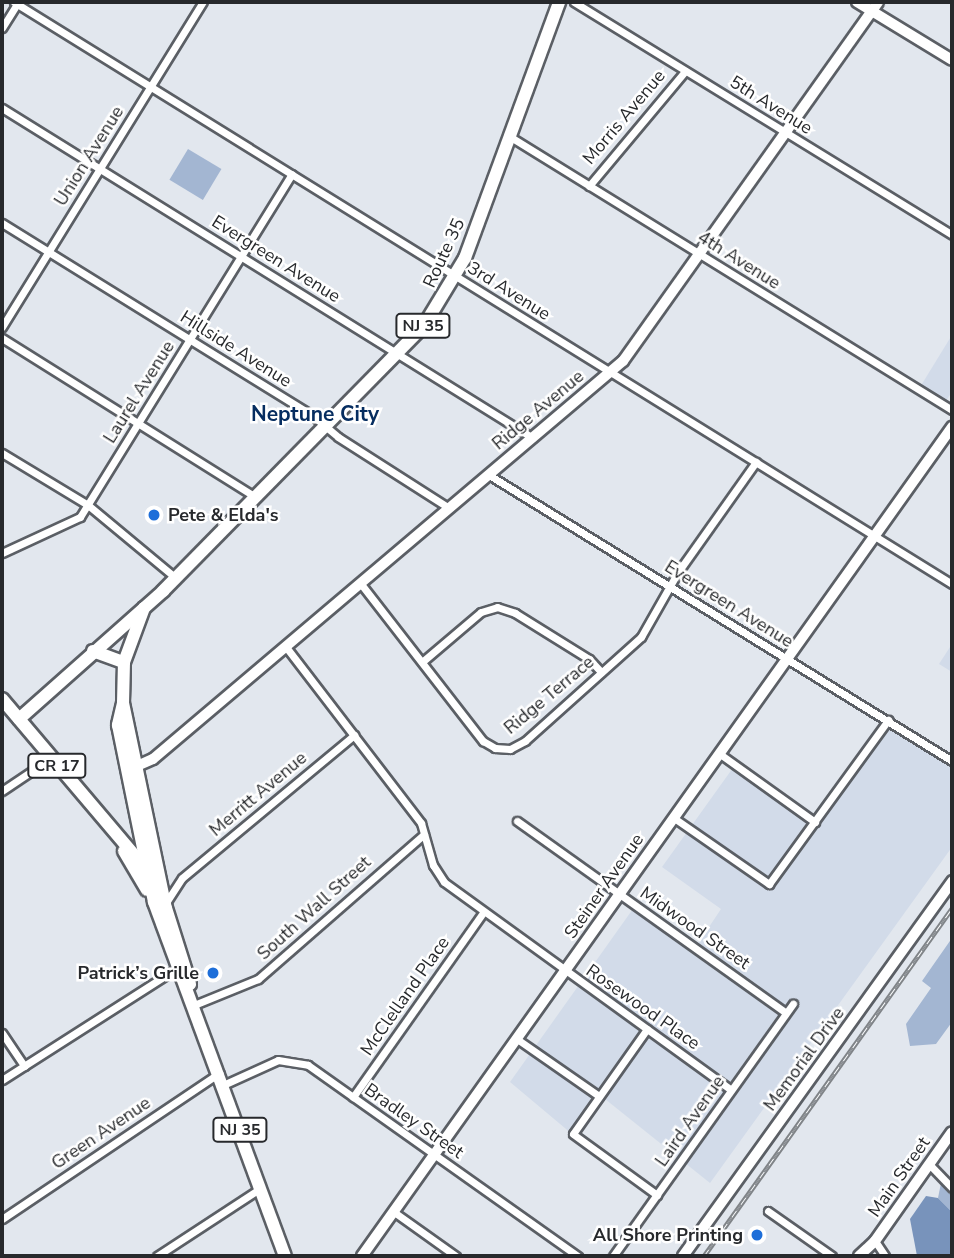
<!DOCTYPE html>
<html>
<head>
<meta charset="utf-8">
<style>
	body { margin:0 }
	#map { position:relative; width:954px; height:1258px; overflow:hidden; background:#e2e7ee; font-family:"Nunito Sans",sans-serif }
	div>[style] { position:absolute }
	.built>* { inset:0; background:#d2dbe9 }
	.green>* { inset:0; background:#a3b6d2; transform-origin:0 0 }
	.water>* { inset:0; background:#7893bb }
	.roads { filter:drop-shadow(2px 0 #5b5f65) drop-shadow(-2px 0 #5b5f65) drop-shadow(0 2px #5b5f65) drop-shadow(0 -2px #5b5f65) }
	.street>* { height:7px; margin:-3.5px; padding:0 3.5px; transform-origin:3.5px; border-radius:3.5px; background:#fff }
	.secondary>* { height:10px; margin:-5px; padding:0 5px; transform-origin:5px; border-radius:5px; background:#fff }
	.primary>* { height:12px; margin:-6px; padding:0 6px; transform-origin:6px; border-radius:6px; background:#fff }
	.rail>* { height:5px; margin-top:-2.5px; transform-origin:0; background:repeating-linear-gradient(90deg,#fff 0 8px,#808488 0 16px); box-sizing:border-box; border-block:2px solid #808488 }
	.dots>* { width:19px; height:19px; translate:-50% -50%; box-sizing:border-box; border:4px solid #fff; border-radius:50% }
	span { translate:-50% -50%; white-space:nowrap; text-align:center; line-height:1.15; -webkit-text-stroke:5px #fff; paint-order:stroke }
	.shield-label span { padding:2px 5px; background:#fff; border:2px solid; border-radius:5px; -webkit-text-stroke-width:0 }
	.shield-label { font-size:16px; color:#27292c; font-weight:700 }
	.street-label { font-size:18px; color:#27292c }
	.poi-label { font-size:18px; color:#27292c; font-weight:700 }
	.left { translate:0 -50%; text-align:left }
	.right { translate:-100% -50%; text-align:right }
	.quarter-label { font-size:21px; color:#062d60; font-weight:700 }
	.frame { position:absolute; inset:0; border:4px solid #27292c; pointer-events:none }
</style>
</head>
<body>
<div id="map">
	<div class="built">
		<i style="clip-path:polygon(952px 335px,952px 392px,941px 408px,917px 392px)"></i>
		<i style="clip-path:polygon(952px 644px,952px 672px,939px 664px)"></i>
		<i style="clip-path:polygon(890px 727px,952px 760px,952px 847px,710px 1183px,600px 1095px,572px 1134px,510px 1082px,635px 906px,695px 948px,721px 909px,662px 867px,735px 765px,818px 826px)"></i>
	</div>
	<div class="green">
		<i style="left:188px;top:149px;width:39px;height:36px;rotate:31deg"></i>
		<i style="clip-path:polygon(952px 938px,952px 1022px,936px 1044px,910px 1046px,906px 1024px,931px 988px,922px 981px)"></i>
		<i style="clip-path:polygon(941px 1183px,952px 1196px,952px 1212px,938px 1198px)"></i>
	</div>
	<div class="water">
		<i style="clip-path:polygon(926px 1196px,938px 1198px,952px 1212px,952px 1256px,917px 1256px,910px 1219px)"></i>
	</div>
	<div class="roads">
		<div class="street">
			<i style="left:14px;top:2px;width:1104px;rotate:31.82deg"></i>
			<i style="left:574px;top:2px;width:444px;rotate:31.6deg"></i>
			<i style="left:2px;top:28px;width:31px;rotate:-58deg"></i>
			<i style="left:2px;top:108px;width:625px;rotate:31.86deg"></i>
			<i style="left:509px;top:136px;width:521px;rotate:31.74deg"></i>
			<i style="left:589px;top:186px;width:150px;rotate:-50.1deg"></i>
			<i style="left:2px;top:223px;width:365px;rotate:31.8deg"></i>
			<i style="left:312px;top:415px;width:34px;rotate:40deg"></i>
			<i style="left:338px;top:437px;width:132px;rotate:32.6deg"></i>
			<i style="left:2px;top:327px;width:382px;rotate:-58.3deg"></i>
			<i style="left:2px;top:338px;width:297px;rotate:32.1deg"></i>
			<i style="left:2px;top:453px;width:100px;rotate:31.2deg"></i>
			<i style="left:88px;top:505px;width:114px;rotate:39.7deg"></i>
			<i style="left:489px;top:475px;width:544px;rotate:31.7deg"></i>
			<i style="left:2px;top:553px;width:86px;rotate:-24.8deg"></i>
			<i style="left:80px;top:517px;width:403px;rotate:-58.3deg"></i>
			<i style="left:361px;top:584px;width:199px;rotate:52.2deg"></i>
			<i style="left:483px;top:741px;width:14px;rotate:30deg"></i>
			<i style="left:495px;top:748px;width:15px;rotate:4deg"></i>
			<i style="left:510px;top:749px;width:17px;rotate:-28deg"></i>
			<i style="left:525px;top:741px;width:156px;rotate:-41.9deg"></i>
			<i style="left:641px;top:637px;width:75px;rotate:-60.4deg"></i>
			<i style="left:678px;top:572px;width:135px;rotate:-54.7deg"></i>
			<i style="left:286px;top:647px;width:222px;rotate:52.5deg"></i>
			<i style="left:421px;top:823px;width:44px;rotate:74.1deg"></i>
			<i style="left:433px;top:865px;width:20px;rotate:57deg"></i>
			<i style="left:444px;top:882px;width:354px;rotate:35.9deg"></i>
			<i style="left:422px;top:662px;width:77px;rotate:-40.3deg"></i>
			<i style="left:481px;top:612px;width:17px;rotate:-17deg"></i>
			<i style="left:497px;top:607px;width:19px;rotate:18deg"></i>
			<i style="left:515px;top:613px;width:87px;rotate:31.9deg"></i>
			<i style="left:589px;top:659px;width:18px;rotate:47deg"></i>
			<i style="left:720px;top:754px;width:117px;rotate:35.6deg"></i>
			<i style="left:2px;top:791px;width:59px;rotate:-34deg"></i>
			<i style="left:674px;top:818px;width:116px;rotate:34.8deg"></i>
			<i style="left:769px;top:884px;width:203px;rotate:-54deg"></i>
			<i style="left:517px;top:821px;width:330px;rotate:35.5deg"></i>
			<i style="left:167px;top:901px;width:27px;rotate:-57deg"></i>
			<i style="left:182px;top:878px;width:224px;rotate:-39.7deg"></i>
			<i style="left:194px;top:1005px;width:69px;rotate:-22.1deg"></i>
			<i style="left:258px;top:979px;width:220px;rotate:-41.1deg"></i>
			<i style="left:647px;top:1029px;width:128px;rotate:125.2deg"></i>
			<i style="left:573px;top:1134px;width:104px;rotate:36deg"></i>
			<i style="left:2px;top:1033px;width:40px;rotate:56deg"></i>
			<i style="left:517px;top:1039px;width:100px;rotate:34.8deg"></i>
			<i style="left:2px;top:1080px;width:208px;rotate:-32.6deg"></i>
			<i style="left:223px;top:1085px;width:60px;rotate:-24.4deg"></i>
			<i style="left:278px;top:1060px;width:30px;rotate:9deg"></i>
			<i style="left:308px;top:1065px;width:331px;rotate:35.3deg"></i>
			<i style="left:353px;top:1097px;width:225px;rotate:-54.8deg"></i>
			<i style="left:929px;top:1164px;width:33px;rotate:46deg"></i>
			<i style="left:768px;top:1211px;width:78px;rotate:35.1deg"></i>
			<i style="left:394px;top:1212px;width:76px;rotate:35.4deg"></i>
			<i style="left:2px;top:1219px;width:262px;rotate:-33.9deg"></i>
			<i style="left:875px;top:1241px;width:18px;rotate:56deg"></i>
			<i style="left:157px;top:1256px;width:124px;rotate:-33.2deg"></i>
			<i style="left:613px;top:1256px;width:310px;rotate:-54.5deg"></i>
		</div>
		<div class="secondary">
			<i style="left:857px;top:2px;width:111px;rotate:31.4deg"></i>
			<i style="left:137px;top:766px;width:17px;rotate:-24deg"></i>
			<i style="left:153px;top:759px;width:616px;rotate:-40.26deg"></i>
			<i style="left:623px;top:361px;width:440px;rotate:-54.6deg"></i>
			<i style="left:362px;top:1256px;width:1018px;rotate:-54.56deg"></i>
			<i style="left:683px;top:1256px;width:462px;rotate:-54.3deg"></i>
			<i style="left:859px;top:1256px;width:22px;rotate:-43deg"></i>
			<i style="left:875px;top:1241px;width:133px;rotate:-54.8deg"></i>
		</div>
		<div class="primary">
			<i style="left:144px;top:608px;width:58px;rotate:110.3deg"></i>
			<i style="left:124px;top:662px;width:41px;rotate:91.4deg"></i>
			<i style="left:123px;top:703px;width:209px;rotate:78.2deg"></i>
			<i style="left:166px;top:908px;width:80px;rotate:72.5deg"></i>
			<i style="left:93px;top:651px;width:33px;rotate:20deg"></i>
			<i style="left:2px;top:699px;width:218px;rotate:49.7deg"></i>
			<i style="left:123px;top:703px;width:23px;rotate:103deg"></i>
			<i style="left:118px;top:725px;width:181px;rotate:78.5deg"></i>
			<i style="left:154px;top:902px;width:377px;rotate:69.7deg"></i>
			<i style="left:19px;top:719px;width:193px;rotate:-41.6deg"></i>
			<i style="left:163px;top:591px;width:374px;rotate:-45.5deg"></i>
			<i style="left:425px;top:324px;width:77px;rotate:-58.8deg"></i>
			<i style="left:465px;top:258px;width:273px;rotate:-69.8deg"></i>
			<i style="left:124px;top:851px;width:45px;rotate:59.5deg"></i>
		</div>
	</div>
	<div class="rail">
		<i style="left:704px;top:1256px;width:427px;rotate:-54.5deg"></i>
	</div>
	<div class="dots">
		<i style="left:154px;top:515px;background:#1d6ed9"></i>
		<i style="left:213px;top:973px;background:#1d6ed9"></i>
		<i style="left:757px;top:1235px;background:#1d6ed9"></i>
	</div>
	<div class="shield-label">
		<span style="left:423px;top:326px">NJ 35</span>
		<span style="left:57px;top:766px">CR 17</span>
		<span style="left:240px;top:1130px">NJ 35</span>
	</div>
	<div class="street-label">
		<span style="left:771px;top:105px;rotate:32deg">5th Avenue</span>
		<span style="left:624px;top:117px;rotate:-50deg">Morris Avenue</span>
		<span style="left:89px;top:156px;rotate:-58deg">Union Avenue</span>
		<span style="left:444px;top:253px;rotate:-65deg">Route 35</span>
		<span style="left:276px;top:259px;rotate:32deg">Evergreen Avenue</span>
		<span style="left:739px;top:260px;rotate:32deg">4th Avenue</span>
		<span style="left:509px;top:291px;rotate:32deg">3rd Avenue</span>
		<span style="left:236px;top:349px;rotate:32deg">Hillside Avenue</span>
		<span style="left:139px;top:392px;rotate:-58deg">Laurel Avenue</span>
		<span style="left:538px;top:410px;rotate:-40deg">Ridge Avenue</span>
		<span style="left:729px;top:604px;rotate:32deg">Evergreen Avenue</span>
		<span style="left:549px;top:695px;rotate:-40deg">Ridge Terrace</span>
		<span style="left:258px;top:794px;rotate:-40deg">Merritt Avenue</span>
		<span style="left:604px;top:886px;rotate:-55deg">Steiner Avenue</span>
		<span style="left:314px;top:908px;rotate:-42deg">South Wall Street</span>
		<span style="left:695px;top:928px;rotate:35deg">Midwood Street</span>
		<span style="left:405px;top:996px;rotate:-55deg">McClelland Place</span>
		<span style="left:643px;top:1007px;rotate:35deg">Rosewood Place</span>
		<span style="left:804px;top:1059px;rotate:-54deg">Memorial Drive</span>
		<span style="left:414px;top:1121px;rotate:35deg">Bradley Street</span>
		<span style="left:690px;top:1121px;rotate:-55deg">Laird Avenue</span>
		<span style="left:101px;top:1133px;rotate:-34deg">Green Avenue</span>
		<span style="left:899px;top:1177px;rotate:-55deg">Main Street</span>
	</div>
	<div class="poi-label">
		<span class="left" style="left:168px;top:515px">Pete &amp; Elda's</span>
		<span class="right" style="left:199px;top:973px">Patrick’s Grille</span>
		<span class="right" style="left:743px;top:1235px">All Shore Printing</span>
	</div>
	<div class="quarter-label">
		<span style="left:315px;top:414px">Neptune City</span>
	</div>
	<div class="frame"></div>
</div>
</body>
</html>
